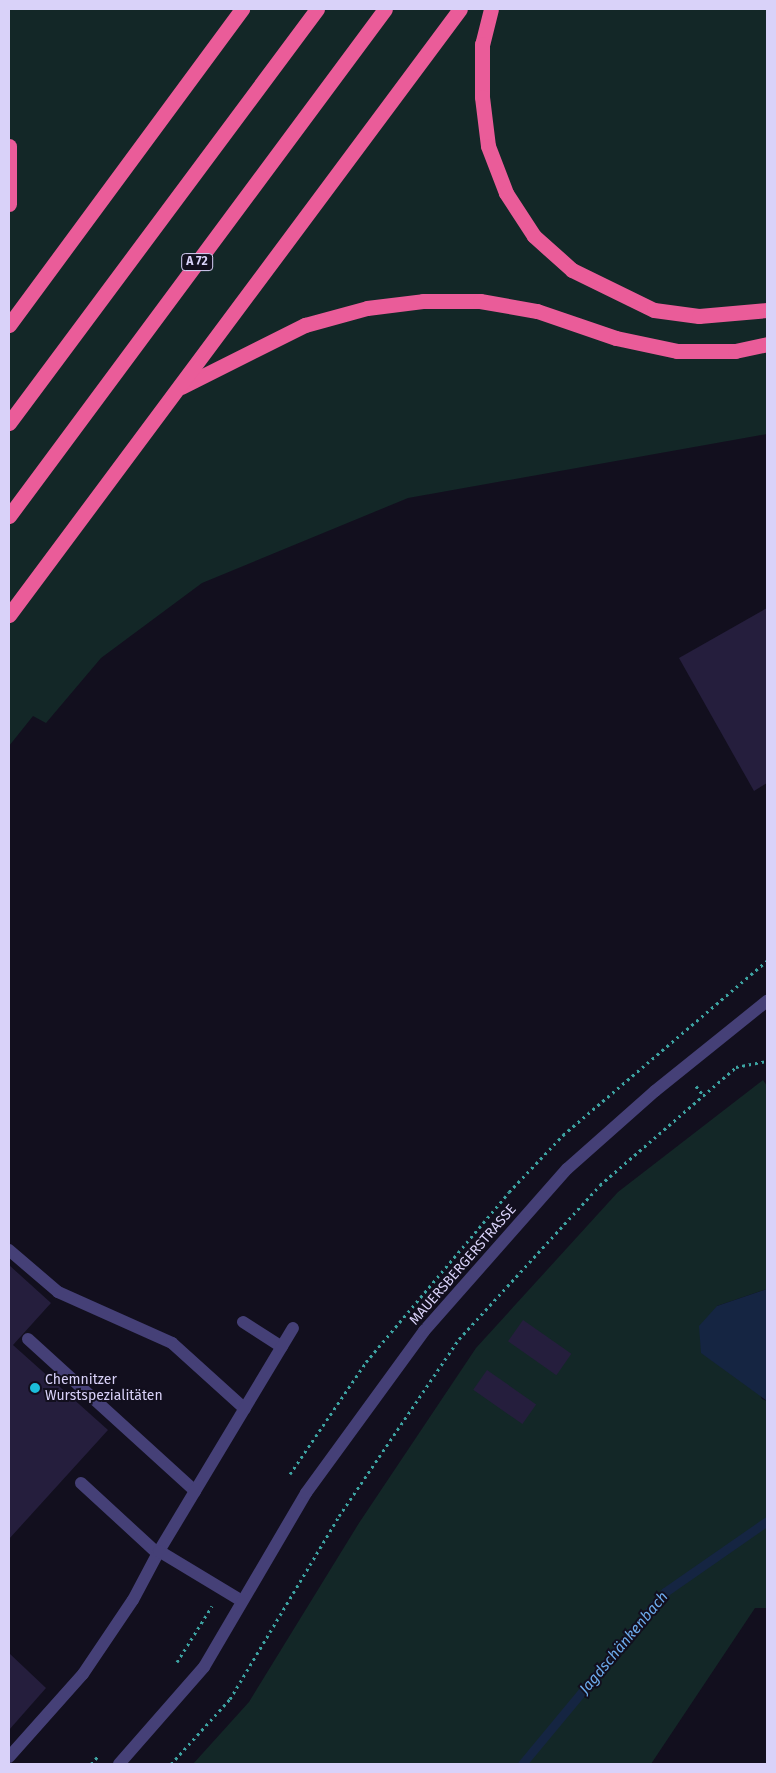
<!DOCTYPE html>
<html>
<head>
<meta charset="utf-8">
<style>
	body { margin:0 }
	#map { position:relative; width:776px; height:1773px; overflow:hidden; background:#120f1e; font-family:"Fira Sans",sans-serif }
	div>[style] { position:absolute }
	.green>* { inset:0; background:#132727 }
	.water>* { inset:0; background:#152542 }
	.stream>* { height:9px; margin:-4.5px; padding:0 4.5px; transform-origin:4.5px; border-radius:4.5px; background:#152542 }
	.building>* { inset:0; background:#251e3d; transform-origin:0 0 }
	.path>* { height:3px; margin-top:-1.5px; transform-origin:0; background:repeating-linear-gradient(90deg,#3da3a2 0 2.5px,transparent 0 6.5px) }
	.service>* { height:12px; margin:-6px; padding:0 6px; transform-origin:6px; border-radius:6px; background:#454077 }
	.minor>* { height:12px; margin:-6px; padding:0 6px; transform-origin:6px; border-radius:6px; background:#454077 }
	.motorway>* { height:15px; margin:-7.5px; padding:0 7.5px; transform-origin:7.5px; border-radius:7.5px; background:#ea5c99 }
	.dots>* { width:14px; height:14px; translate:-50% -50%; box-sizing:border-box; border:2px solid #120f1e; border-radius:50% }
	span { translate:-50% -50%; white-space:nowrap; text-align:center; line-height:1.15; -webkit-text-stroke:4px #120f1e; paint-order:stroke }
	.shield-label span { padding:1px 4px; background:#120f1e; border:1px solid; border-radius:4px; -webkit-text-stroke-width:0 }
	.shield-label { font-size:12px; color:#d9d2f9; font-weight:700 }
	.street-label { font-size:14px; color:#d9d2f9 }
	.poi-label { font-size:14px; color:#d9d2f9 }
	.left { translate:0 -50%; text-align:left }
	.water-label { font-size:15px; color:#6dabec; font-style:italic }
	.frame { position:absolute; inset:0; border:10px solid #d9d2f9; pointer-events:none }
</style>
</head>
<body>
<div id="map">
	<div class="green">
		<i style="clip-path:polygon(9px 9px,767px 9px,767px 434px,408px 498px,202px 583px,101px 658px,46px 723px,33px 716px,9px 746px)"></i>
		<i style="clip-path:polygon(763px 1080px,767px 1086px,767px 1289px,717px 1306px,762px 1399px,767px 1401px,767px 1608px,755px 1608px,651px 1764px,193px 1764px,249px 1702px,359px 1523px,476px 1348px,618px 1192px)"></i>
	</div>
	<div class="water">
		<i style="clip-path:polygon(767px 1289px,767px 1401px,701px 1353px,699px 1326px,717px 1306px)"></i>
	</div>
	<div class="stream">
		<i style="left:522px;top:1764px;width:224px;rotate:-50.3deg"></i>
		<i style="left:665px;top:1592px;width:124px;rotate:-34.8deg"></i>
	</div>
	<div class="building">
		<i style="clip-path:polygon(767px 608px,767px 783px,754px 791px,679px 658px)"></i>
		<i style="clip-path:polygon(9px 1265px,51px 1303px,13px 1345px,108px 1430px,9px 1539px)"></i>
		<i style="left:523px;top:1320px;width:59px;height:26px;rotate:35deg"></i>
		<i style="left:487px;top:1370px;width:60px;height:24px;rotate:35deg"></i>
		<i style="clip-path:polygon(9px 1653px,46px 1688px,9px 1730px)"></i>
	</div>
	<div class="path">
		<i style="left:696px;top:1086px;width:11px;rotate:52deg"></i>
		<i style="left:290px;top:1474px;width:135px;rotate:-55.8deg"></i>
		<i style="left:366px;top:1362px;width:222px;rotate:-49.9deg"></i>
		<i style="left:509px;top:1192px;width:79px;rotate:-46.5deg"></i>
		<i style="left:563px;top:1135px;width:268px;rotate:-40.5deg"></i>
		<i style="left:177px;top:1662px;width:66px;rotate:-58deg"></i>
		<i style="left:91px;top:1764px;width:12px;rotate:-48deg"></i>
		<i style="left:171px;top:1764px;width:88px;rotate:-47.8deg"></i>
		<i style="left:230px;top:1699px;width:213px;rotate:-59.2deg"></i>
		<i style="left:339px;top:1516px;width:214px;rotate:-55.9deg"></i>
		<i style="left:459px;top:1339px;width:209px;rotate:-47.5deg"></i>
		<i style="left:600px;top:1185px;width:180px;rotate:-40.9deg"></i>
		<i style="left:736px;top:1067px;width:32px;rotate:-11deg"></i>
	</div>
	<div class="service">
		<i style="left:9px;top:1250px;width:65px;rotate:40.6deg"></i>
		<i style="left:58px;top:1292px;width:125px;rotate:24.1deg"></i>
		<i style="left:172px;top:1343px;width:98px;rotate:42.1deg"></i>
		<i style="left:243px;top:1322px;width:46px;rotate:32.7deg"></i>
		<i style="left:28px;top:1339px;width:226px;rotate:42.3deg"></i>
		<i style="left:81px;top:1483px;width:103px;rotate:42.6deg"></i>
		<i style="left:159px;top:1551px;width:260px;rotate:-59deg"></i>
		<i style="left:9px;top:1757px;width:111px;rotate:-48.3deg"></i>
		<i style="left:83px;top:1674px;width:89px;rotate:-56deg"></i>
		<i style="left:133px;top:1600px;width:55px;rotate:-62deg"></i>
		<i style="left:159px;top:1551px;width:91px;rotate:31.1deg"></i>
	</div>
	<div class="minor">
		<i style="left:119px;top:1764px;width:129px;rotate:-48.8deg"></i>
		<i style="left:204px;top:1667px;width:202px;rotate:-59.6deg"></i>
		<i style="left:306px;top:1493px;width:200px;rotate:-53.9deg"></i>
		<i style="left:424px;top:1331px;width:216px;rotate:-48.6deg"></i>
		<i style="left:567px;top:1169px;width:118px;rotate:-41.6deg"></i>
		<i style="left:655px;top:1091px;width:144px;rotate:-38.8deg"></i>
	</div>
	<div class="motorway">
		<i style="left:491px;top:9px;width:36px;rotate:104deg"></i>
		<i style="left:482px;top:44px;width:53px;rotate:90deg"></i>
		<i style="left:482px;top:97px;width:49px;rotate:83deg"></i>
		<i style="left:488px;top:146px;width:50px;rotate:69deg"></i>
		<i style="left:506px;top:193px;width:51px;rotate:56.9deg"></i>
		<i style="left:534px;top:236px;width:51px;rotate:41.8deg"></i>
		<i style="left:572px;top:270px;width:91px;rotate:26deg"></i>
		<i style="left:654px;top:310px;width:45px;rotate:7.6deg"></i>
		<i style="left:699px;top:316px;width:68px;rotate:-5deg"></i>
		<i style="left:9px;top:146px;width:58px;rotate:90deg"></i>
		<i style="left:9px;top:325px;width:393px;rotate:-53.6deg"></i>
		<i style="left:181px;top:387px;width:139px;rotate:-26.6deg"></i>
		<i style="left:305px;top:325px;width:64px;rotate:-15.3deg"></i>
		<i style="left:367px;top:308px;width:56px;rotate:-7.1deg"></i>
		<i style="left:423px;top:301px;width:57px"></i>
		<i style="left:480px;top:301px;width:58px;rotate:10deg"></i>
		<i style="left:537px;top:311px;width:83px;rotate:18.9deg"></i>
		<i style="left:616px;top:338px;width:62px;rotate:12deg"></i>
		<i style="left:677px;top:351px;width:58px"></i>
		<i style="left:735px;top:351px;width:33px;rotate:-12deg"></i>
		<i style="left:9px;top:423px;width:516px;rotate:-53.35deg"></i>
		<i style="left:9px;top:516px;width:631px;rotate:-53.44deg"></i>
		<i style="left:9px;top:615px;width:755px;rotate:-53.34deg"></i>
	</div>
	<div class="dots">
		<i style="left:35px;top:1388px;background:#1cbedb"></i>
	</div>
	<div class="shield-label">
		<span style="left:197px;top:262px">A 72</span>
	</div>
	<div class="street-label">
		<span style="left:463px;top:1265px;rotate:-49deg">MAUERSBERGERSTRASSE</span>
	</div>
	<div class="poi-label">
		<span class="left" style="left:45px;top:1388px">Chemnitzer<br>Wurstspezialitäten</span>
	</div>
	<div class="water-label">
		<span style="left:624px;top:1643px;rotate:-50deg">Jagdschänkenbach</span>
	</div>
	<div class="frame"></div>
</div>
</body>
</html>
